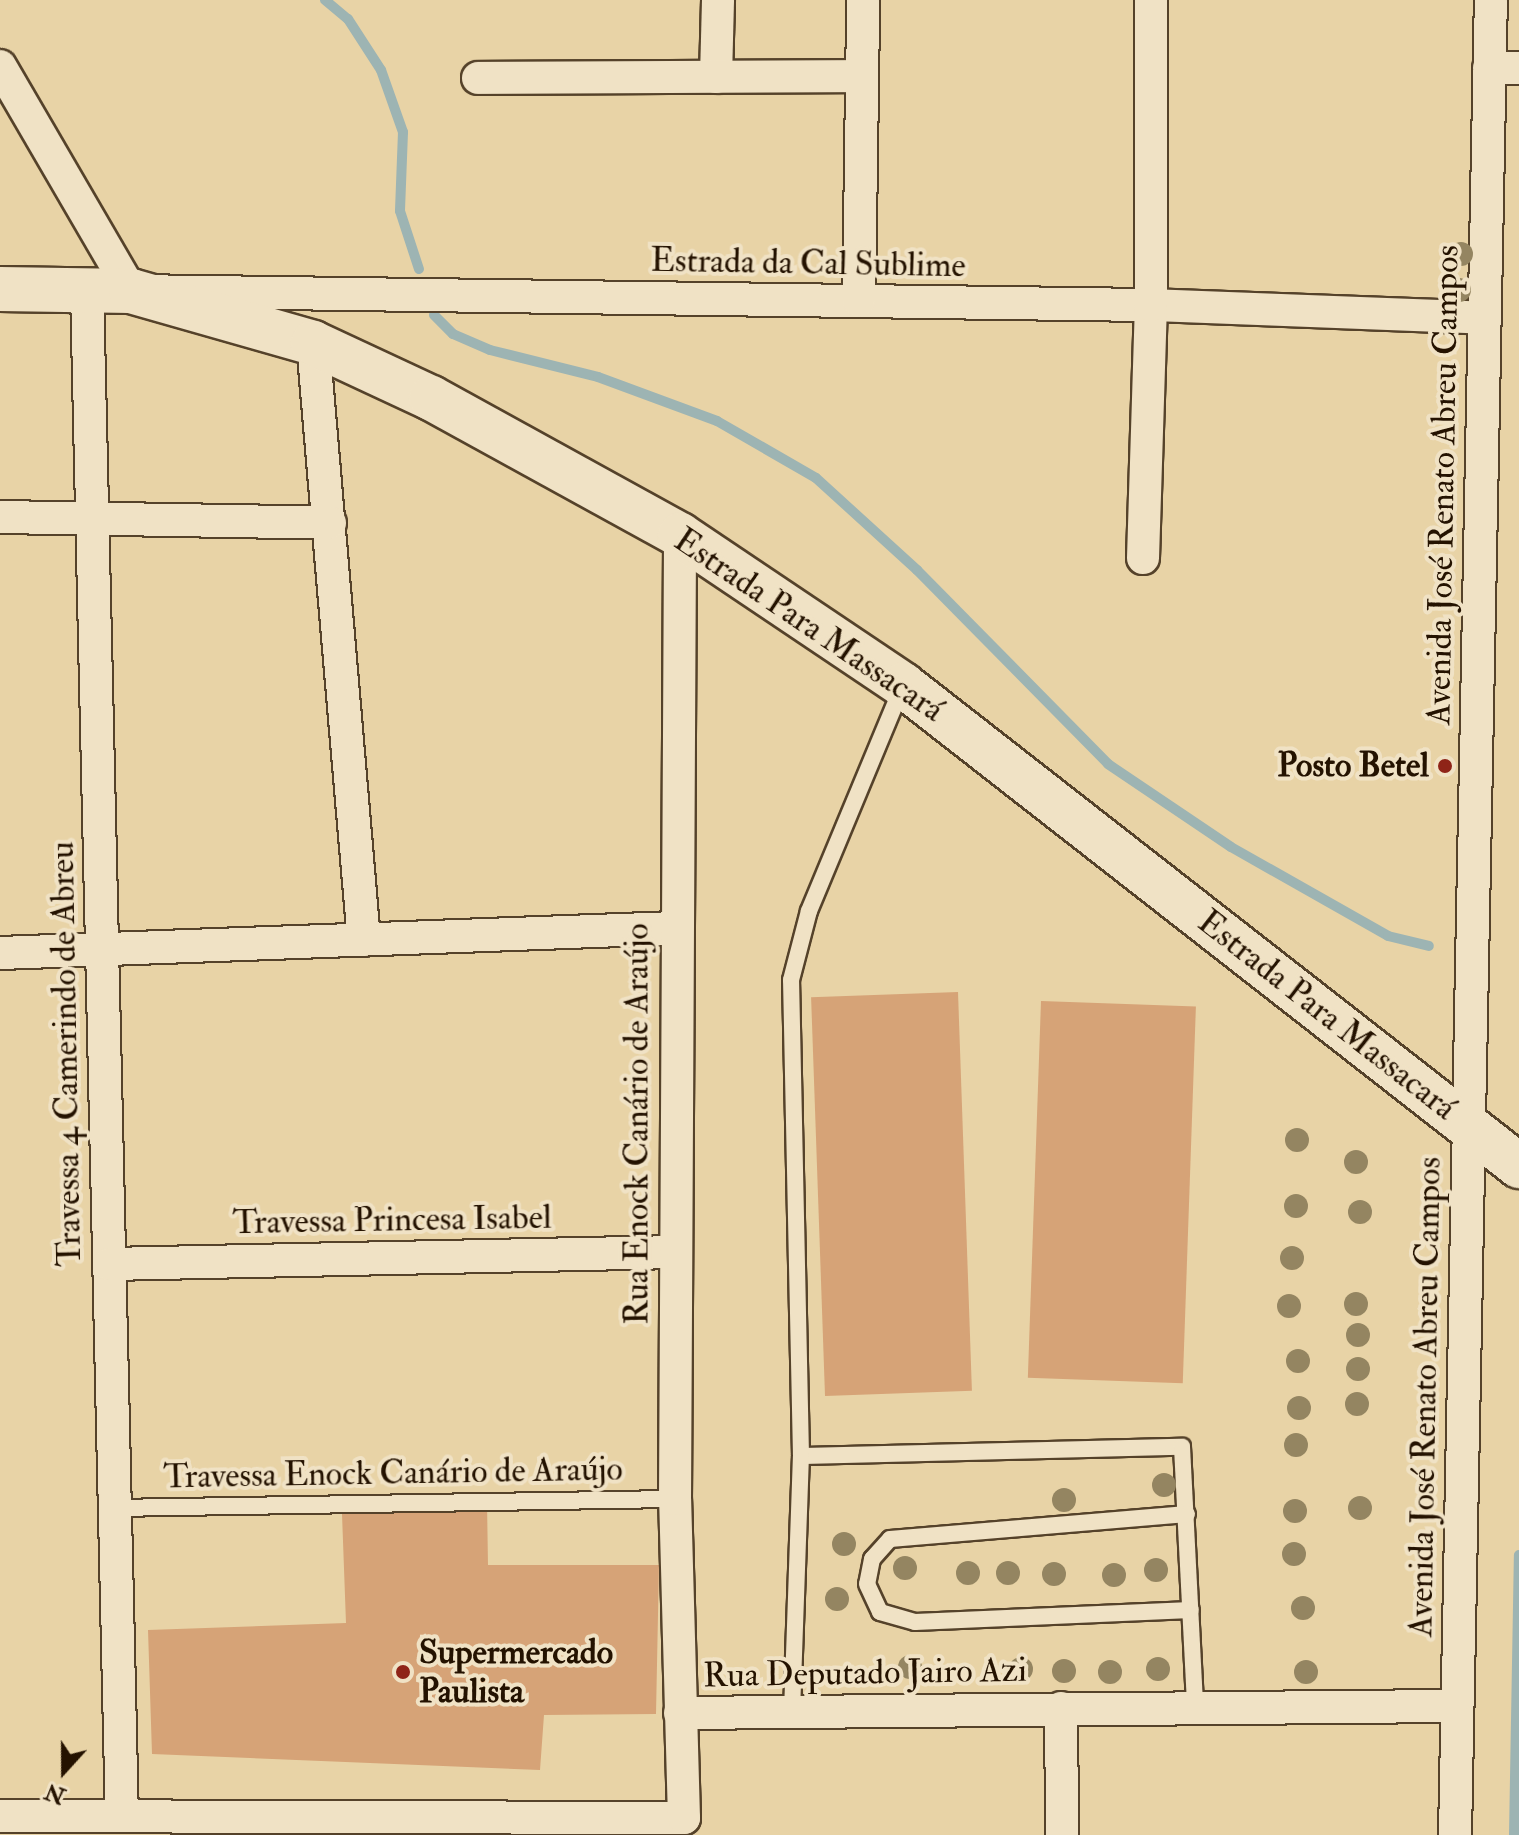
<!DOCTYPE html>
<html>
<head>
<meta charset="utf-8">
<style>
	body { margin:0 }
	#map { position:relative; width:1519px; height:1835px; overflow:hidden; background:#e8d3a6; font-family:"IM FELL Double Pica",serif }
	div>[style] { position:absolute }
	.stream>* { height:10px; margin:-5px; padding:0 5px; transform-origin:5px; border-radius:5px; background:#9db4b3 }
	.building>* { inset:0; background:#d6a377; transform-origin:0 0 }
	.roads { filter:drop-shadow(2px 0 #55422a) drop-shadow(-2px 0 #55422a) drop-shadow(0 2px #55422a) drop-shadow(0 -2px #55422a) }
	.lane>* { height:16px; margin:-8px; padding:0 8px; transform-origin:8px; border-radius:8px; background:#f0e2c5 }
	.street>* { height:32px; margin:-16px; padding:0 16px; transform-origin:16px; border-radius:16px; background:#f0e2c5 }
	.secondary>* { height:44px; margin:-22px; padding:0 22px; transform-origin:22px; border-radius:22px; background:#f0e2c5 }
	.trees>* { width:24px; height:24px; margin:-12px; border-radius:50%; background:#948561 }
	.dots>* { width:22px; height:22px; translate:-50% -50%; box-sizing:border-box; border:4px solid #f0e2c5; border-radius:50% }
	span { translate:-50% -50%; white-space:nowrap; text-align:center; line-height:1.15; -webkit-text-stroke:8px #f0e2c5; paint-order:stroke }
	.street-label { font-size:34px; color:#241200 }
	.poi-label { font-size:34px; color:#241200; font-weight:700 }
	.right { translate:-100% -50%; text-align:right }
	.left { translate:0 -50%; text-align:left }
	.north { position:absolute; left:24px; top:1731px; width:80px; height:80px; -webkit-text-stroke:6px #f0e2c5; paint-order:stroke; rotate:201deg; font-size:22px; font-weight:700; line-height:32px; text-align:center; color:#241200 }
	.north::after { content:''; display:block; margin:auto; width:28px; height:36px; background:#241200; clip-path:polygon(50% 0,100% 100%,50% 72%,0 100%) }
</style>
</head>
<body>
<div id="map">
	<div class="stream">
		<i style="left:325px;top:0;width:30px;rotate:40deg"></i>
		<i style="left:348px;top:19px;width:61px;rotate:57.1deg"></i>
		<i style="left:381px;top:70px;width:66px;rotate:70.5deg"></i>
		<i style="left:403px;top:132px;width:79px;rotate:92.2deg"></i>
		<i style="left:400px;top:211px;width:61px;rotate:71.9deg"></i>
		<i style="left:434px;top:315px;width:27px;rotate:45deg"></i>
		<i style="left:453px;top:334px;width:40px;rotate:23.4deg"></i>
		<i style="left:490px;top:350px;width:111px;rotate:14deg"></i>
		<i style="left:598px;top:377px;width:127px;rotate:20.3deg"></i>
		<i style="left:717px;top:421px;width:114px;rotate:29.9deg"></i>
		<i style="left:816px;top:478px;width:137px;rotate:42.3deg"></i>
		<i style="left:917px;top:570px;width:272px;rotate:45.4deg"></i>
		<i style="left:1108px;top:764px;width:148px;rotate:34deg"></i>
		<i style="left:1231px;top:847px;width:180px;rotate:29.5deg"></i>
		<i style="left:1388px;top:936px;width:42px;rotate:13.7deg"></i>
		<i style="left:1514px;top:1835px;width:280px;rotate:-89deg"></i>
	</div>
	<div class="building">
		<i style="left:958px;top:992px;width:399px;height:147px;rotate:88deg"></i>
		<i style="left:1041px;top:1001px;width:155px;height:377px;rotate:2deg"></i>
		<i style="clip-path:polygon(487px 1502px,488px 1565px,659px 1565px,656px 1714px,544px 1715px,540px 1770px,152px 1754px,148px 1630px,346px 1623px,342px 1514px)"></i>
	</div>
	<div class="roads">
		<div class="lane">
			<i style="left:801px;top:1456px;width:381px;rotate:-1.4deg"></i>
			<i style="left:1182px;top:1447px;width:258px;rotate:87.1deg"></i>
			<i style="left:112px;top:1508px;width:563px;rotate:-0.92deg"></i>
			<i style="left:1187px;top:1514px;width:298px;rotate:175.2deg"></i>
			<i style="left:890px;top:1539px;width:27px;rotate:132deg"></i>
			<i style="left:872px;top:1559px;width:25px;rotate:101deg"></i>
			<i style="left:867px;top:1584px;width:31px;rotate:65deg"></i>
			<i style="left:880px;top:1612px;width:36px;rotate:16deg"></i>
			<i style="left:915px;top:1622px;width:276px;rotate:-2.5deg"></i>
			<i style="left:792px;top:1712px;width:256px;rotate:-88deg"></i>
			<i style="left:801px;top:1456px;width:476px;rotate:-91.2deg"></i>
			<i style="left:791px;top:980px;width:71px;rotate:-75.4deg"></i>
			<i style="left:809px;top:911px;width:242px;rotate:-67.4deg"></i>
		</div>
		<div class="street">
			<i style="left:0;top:66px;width:260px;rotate:59.8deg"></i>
			<i style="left:131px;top:291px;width:1020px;rotate:0.79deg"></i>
			<i style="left:1151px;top:305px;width:332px;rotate:2.2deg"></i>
			<i style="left:1489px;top:68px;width:30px"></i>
			<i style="left:716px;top:77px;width:77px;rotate:-88.5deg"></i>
			<i style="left:478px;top:78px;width:383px;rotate:-0.3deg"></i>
			<i style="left:87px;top:290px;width:1526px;rotate:88.69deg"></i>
			<i style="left:859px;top:301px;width:301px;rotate:-89.2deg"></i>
			<i style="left:313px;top:343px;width:599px;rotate:85.12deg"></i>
			<i style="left:0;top:517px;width:330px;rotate:1deg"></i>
			<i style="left:1143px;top:558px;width:253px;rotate:-88.2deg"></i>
			<i style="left:1151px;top:305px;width:305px;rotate:-90deg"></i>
			<i style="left:0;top:953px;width:674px;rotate:-2.12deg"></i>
			<i style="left:109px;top:1264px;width:567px;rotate:-1.21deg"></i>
			<i style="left:1061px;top:1708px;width:127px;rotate:89.5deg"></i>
			<i style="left:680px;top:1713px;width:777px;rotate:-0.52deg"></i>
			<i style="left:0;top:1816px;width:684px;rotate:0.17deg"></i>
			<i style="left:684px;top:1818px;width:319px;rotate:-91.6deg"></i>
			<i style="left:675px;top:1499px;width:964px;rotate:-89.7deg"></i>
			<i style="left:1455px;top:1835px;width:1835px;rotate:-88.88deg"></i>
		</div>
		<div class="secondary">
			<i style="left:0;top:289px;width:131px;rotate:0.9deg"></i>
			<i style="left:131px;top:291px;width:189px;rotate:15.9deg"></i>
			<i style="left:313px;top:343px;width:130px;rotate:25deg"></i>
			<i style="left:431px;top:398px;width:284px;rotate:28.8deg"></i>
			<i style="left:680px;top:535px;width:269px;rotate:33.9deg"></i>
			<i style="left:903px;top:685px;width:782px;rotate:37.98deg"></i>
		</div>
	</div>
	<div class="trees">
		<i style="left:1461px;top:254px"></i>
		<i style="left:1459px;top:290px"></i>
		<i style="left:1297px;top:1140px"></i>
		<i style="left:1356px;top:1162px"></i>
		<i style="left:1296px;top:1206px"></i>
		<i style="left:1360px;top:1212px"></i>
		<i style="left:1292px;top:1258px"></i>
		<i style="left:1356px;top:1304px"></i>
		<i style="left:1289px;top:1306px"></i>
		<i style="left:1358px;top:1335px"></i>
		<i style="left:1298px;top:1361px"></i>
		<i style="left:1358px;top:1369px"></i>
		<i style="left:1357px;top:1404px"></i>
		<i style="left:1299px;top:1408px"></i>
		<i style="left:1296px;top:1445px"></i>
		<i style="left:1164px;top:1485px"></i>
		<i style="left:1064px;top:1500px"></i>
		<i style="left:1360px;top:1508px"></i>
		<i style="left:1295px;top:1511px"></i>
		<i style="left:844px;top:1544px"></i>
		<i style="left:1294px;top:1554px"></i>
		<i style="left:905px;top:1568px"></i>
		<i style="left:1156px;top:1570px"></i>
		<i style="left:968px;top:1573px"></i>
		<i style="left:1008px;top:1573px"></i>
		<i style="left:1054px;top:1574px"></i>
		<i style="left:1114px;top:1575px"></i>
		<i style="left:837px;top:1599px"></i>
		<i style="left:1303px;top:1608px"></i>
		<i style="left:910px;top:1667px"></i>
		<i style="left:1021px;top:1669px"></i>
		<i style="left:1158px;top:1669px"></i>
		<i style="left:1064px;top:1671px"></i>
		<i style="left:1110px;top:1672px"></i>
		<i style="left:1306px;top:1672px"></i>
	</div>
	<div class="dots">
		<i style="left:1445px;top:766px;background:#8f2418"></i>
		<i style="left:403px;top:1672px;background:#8f2418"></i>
	</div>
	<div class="street-label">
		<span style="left:808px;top:263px;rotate:1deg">Estrada da Cal Sublime</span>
		<span style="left:1443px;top:485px;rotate:-89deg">Avenida José Renato Abreu Campos</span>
		<span style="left:809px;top:625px;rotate:34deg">Estrada Para Massacará</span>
		<span style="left:1327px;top:1015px;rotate:38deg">Estrada Para Massacará</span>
		<span style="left:66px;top:1054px;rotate:-91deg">Travessa 4 Camerindo de Abreu</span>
		<span style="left:637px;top:1124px;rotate:-90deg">Rua Enock Canário de Araújo</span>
		<span style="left:392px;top:1220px;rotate:-1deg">Travessa Princesa Isabel</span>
		<span style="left:1425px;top:1397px;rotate:-89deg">Avenida José Renato Abreu Campos</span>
		<span style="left:393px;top:1473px;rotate:-1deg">Travessa Enock Canário de Araújo</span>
		<span style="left:865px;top:1673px;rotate:-1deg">Rua Deputado Jairo Azi</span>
	</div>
	<div class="poi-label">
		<span class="right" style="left:1429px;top:766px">Posto Betel</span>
		<span class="left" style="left:419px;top:1672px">Supermercado<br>Paulista</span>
	</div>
	<div class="north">N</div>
</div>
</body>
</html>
